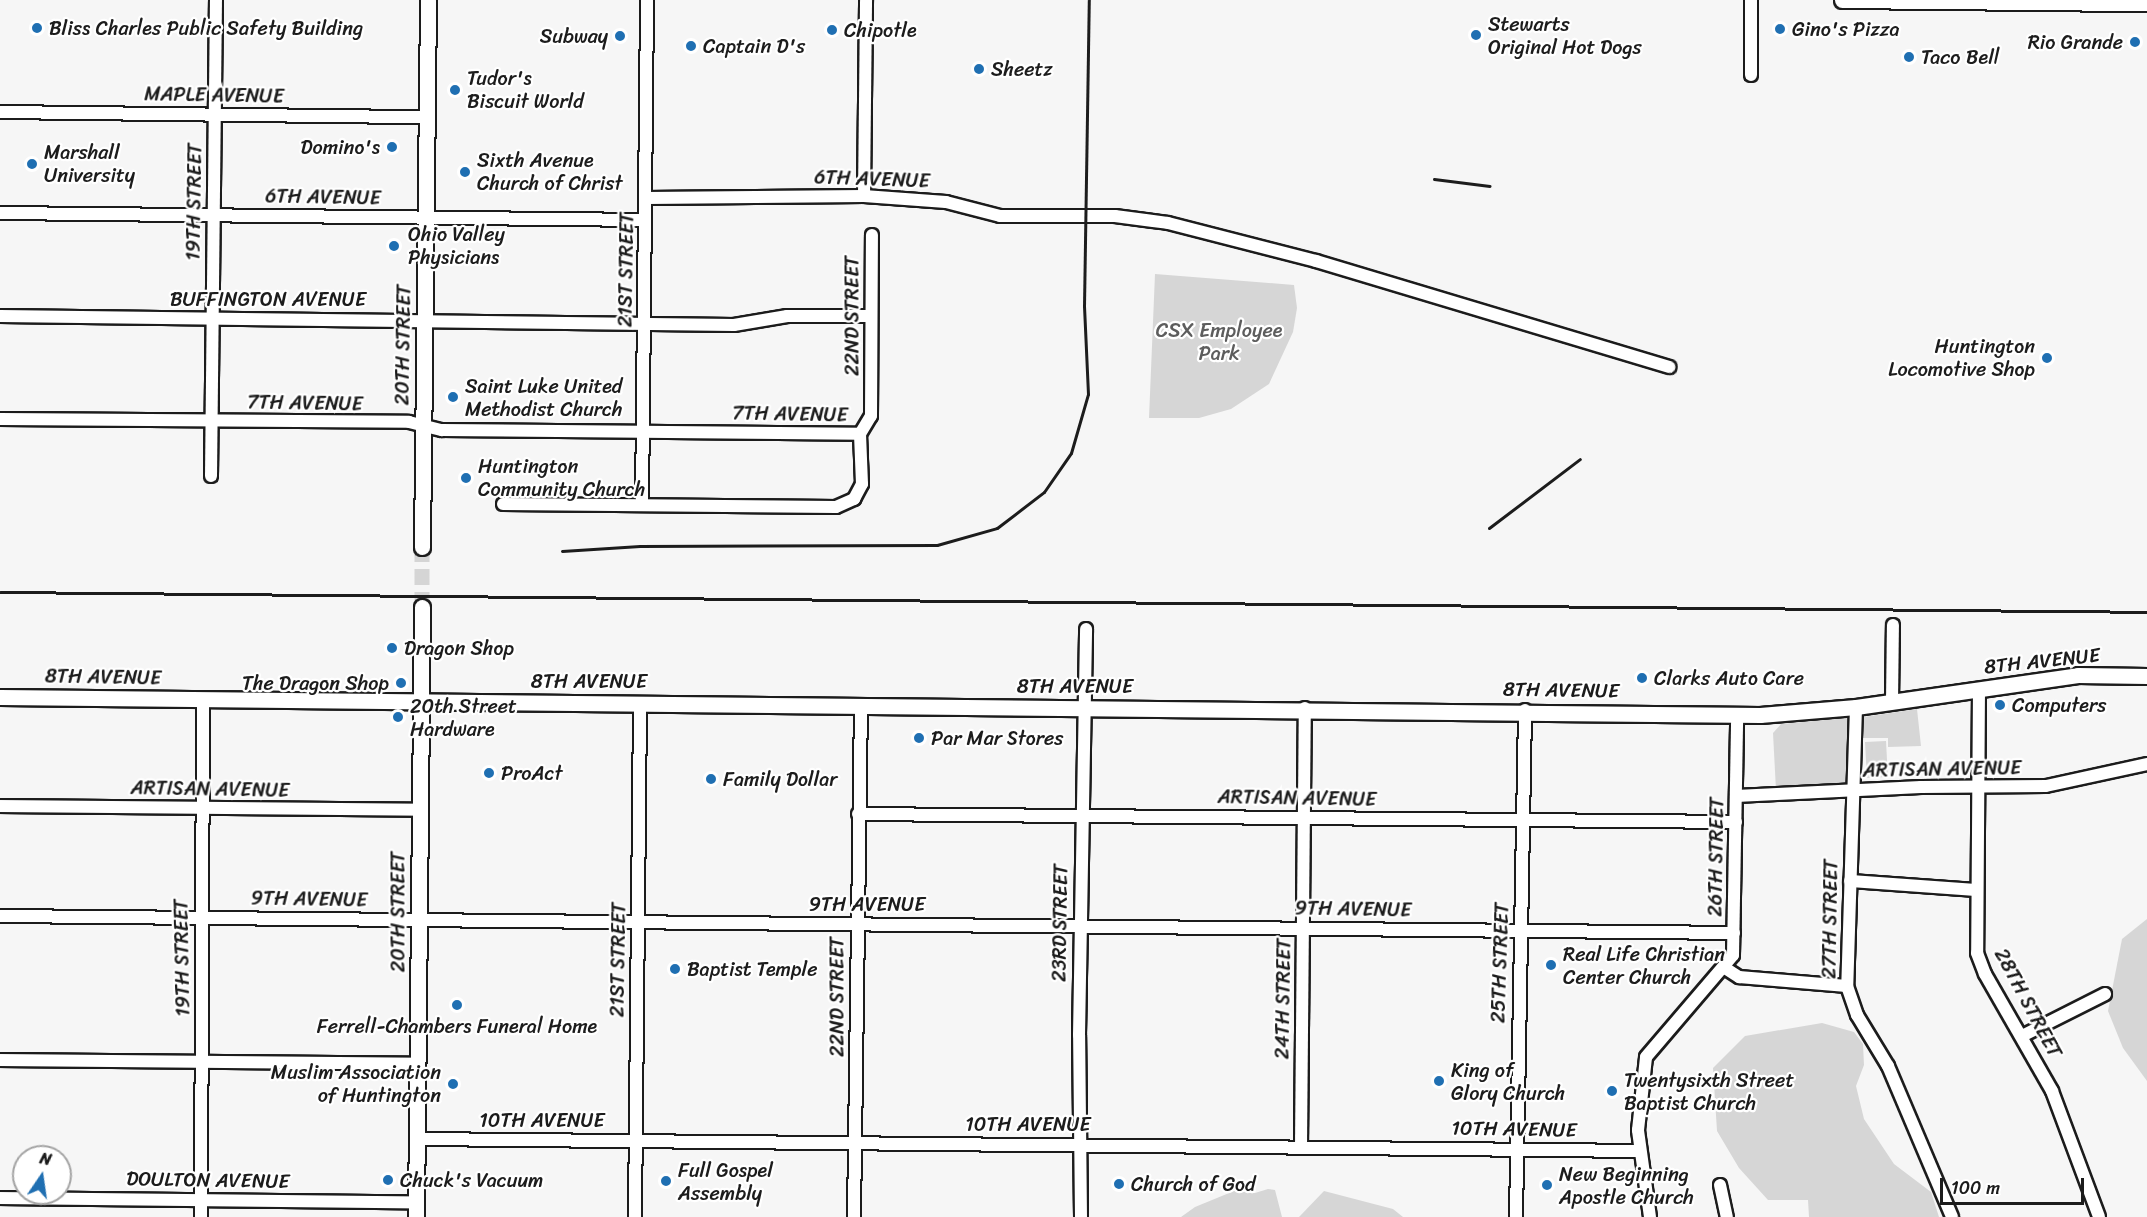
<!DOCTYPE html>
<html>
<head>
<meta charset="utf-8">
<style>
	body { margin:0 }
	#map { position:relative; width:2147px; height:1217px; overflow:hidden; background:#f6f6f6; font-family:Sriracha,sans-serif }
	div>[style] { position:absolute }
	.green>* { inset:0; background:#d6d6d6; transform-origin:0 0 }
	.major-tunnel>* { height:15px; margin-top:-7.5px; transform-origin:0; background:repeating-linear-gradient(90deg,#d5d5d5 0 15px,transparent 0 23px) }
	.roads { filter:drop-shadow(2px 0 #1c1c1c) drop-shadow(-2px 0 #1c1c1c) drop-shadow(0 2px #1c1c1c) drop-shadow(0 -2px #1c1c1c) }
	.minor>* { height:12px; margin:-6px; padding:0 6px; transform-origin:6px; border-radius:6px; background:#fff }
	.major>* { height:15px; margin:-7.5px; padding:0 7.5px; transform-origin:7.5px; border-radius:7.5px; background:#fff }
	.rail>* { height:3px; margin:-1.5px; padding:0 1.5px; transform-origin:1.5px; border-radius:1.5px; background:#1c1c1c }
	.dots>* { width:16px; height:16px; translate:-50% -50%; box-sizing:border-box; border:3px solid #fff; border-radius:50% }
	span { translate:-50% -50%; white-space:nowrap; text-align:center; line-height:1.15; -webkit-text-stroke:4.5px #fff; paint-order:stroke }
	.poi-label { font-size:20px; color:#1c1c1c }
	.left { translate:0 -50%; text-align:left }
	.right { translate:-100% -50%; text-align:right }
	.street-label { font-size:20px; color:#1c1c1c }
	.park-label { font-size:20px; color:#5d5d5d }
	.north { position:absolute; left:12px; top:1145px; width:60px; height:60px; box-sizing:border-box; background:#fff; border:2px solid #a4a4a4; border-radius:50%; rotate:13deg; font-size:16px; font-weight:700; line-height:24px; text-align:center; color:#1c1c1c }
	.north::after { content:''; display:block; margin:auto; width:21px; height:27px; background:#1f6fb2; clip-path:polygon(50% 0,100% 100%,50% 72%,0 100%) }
	.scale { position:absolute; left:1940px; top:1178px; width:144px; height:27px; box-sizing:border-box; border:3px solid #1c1c1c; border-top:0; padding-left:8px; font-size:18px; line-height:21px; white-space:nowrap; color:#1c1c1c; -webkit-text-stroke:4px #fff; paint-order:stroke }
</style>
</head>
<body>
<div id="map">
	<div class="green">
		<i style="clip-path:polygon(1155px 274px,1294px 285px,1297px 308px,1293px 332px,1269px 384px,1231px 409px,1199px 418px,1149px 418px)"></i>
		<i style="clip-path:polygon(1917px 709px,1921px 746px,1888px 747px,1888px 738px,1863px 738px,1864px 717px)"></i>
		<i style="clip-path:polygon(1847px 718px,1848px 785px,1776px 790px,1773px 733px,1781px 724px)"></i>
		<i style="left:1886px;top:741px;width:36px;height:21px;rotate:87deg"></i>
		<i style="clip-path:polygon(2147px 919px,2147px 1081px,2123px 1048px,2108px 1011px,2122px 939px)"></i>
		<i style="clip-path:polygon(1822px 1023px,1854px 1032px,1863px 1044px,1864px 1065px,1856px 1086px,1864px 1119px,1894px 1164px,1931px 1192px,1939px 1217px,1809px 1217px,1808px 1200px,1768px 1200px,1739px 1168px,1717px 1131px,1713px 1068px,1745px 1036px)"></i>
		<i style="clip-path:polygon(1268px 1189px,1275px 1190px,1282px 1217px,1181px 1217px,1195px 1207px,1234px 1191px,1255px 1193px)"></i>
		<i style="clip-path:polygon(1324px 1191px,1393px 1209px,1403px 1217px,1299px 1217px)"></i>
	</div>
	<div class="major-tunnel">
		<i style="left:422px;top:607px;width:60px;rotate:-90deg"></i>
	</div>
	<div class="roads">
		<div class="minor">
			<i style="left:1751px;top:0;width:75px;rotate:90deg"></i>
			<i style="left:0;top:112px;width:427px;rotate:0.7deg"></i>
			<i style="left:864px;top:196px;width:196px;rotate:-89.4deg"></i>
			<i style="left:647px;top:198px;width:217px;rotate:-0.5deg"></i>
			<i style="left:864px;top:196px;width:82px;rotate:4.2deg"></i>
			<i style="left:946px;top:202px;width:56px;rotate:14.5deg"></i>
			<i style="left:1000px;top:216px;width:115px"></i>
			<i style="left:1115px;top:216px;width:53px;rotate:7.5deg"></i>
			<i style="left:1168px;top:223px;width:153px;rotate:14.4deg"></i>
			<i style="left:1316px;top:261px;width:369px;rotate:16.7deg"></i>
			<i style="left:0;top:213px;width:645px;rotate:0.62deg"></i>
			<i style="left:0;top:316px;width:734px;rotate:0.7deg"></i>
			<i style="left:734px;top:325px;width:54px;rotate:-9.6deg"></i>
			<i style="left:787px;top:316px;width:84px"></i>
			<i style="left:0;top:419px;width:409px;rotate:0.4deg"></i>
			<i style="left:409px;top:422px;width:34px;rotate:14deg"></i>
			<i style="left:442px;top:430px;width:418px;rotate:0.5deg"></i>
			<i style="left:211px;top:476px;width:476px;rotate:-89.4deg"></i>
			<i style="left:503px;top:504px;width:333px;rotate:0.5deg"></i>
			<i style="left:836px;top:507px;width:20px;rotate:-24deg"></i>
			<i style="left:854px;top:499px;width:17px;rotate:-62deg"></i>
			<i style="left:862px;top:484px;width:50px;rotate:-92.3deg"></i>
			<i style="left:860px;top:434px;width:21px;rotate:-59deg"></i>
			<i style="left:871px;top:416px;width:181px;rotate:-89.7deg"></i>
			<i style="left:642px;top:505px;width:505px;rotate:-89.43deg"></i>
			<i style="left:1979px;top:689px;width:264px;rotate:90.4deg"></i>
			<i style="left:1977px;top:953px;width:22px;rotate:69deg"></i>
			<i style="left:1985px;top:974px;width:135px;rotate:60.2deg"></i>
			<i style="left:2052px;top:1091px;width:134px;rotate:69.5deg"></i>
			<i style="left:1892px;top:702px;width:77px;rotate:-89.3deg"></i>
			<i style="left:1856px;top:707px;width:279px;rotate:91.8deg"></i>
			<i style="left:1847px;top:986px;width:31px;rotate:71deg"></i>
			<i style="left:1857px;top:1015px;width:60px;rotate:58.7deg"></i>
			<i style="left:1888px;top:1066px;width:164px;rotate:67deg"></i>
			<i style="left:1736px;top:796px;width:185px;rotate:-2.8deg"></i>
			<i style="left:1921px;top:787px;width:125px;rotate:-0.5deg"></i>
			<i style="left:2046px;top:786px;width:103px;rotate:-12.3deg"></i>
			<i style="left:0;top:806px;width:419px;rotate:0.5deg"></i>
			<i style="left:858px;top:814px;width:878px;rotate:0.52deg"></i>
			<i style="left:1850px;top:881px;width:127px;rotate:4.1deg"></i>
			<i style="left:0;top:916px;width:1734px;rotate:0.56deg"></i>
			<i style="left:1725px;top:968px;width:17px;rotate:33deg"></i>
			<i style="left:1739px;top:977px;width:108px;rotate:4.8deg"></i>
			<i style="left:2022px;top:1036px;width:93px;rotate:-26.8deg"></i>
			<i style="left:0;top:1060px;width:417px;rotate:0.5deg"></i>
			<i style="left:417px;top:1139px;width:1221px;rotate:0.56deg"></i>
			<i style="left:1301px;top:1146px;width:438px;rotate:-89.5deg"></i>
			<i style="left:1720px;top:1185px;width:33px;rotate:78deg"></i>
			<i style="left:0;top:1198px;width:416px;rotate:0.6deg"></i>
			<i style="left:201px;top:1217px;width:518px;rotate:-89.78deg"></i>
			<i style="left:635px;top:1217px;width:514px;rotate:-89.44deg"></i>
			<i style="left:854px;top:1217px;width:512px;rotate:-89.22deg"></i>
			<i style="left:1081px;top:1217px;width:182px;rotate:-90.6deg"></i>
			<i style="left:1079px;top:1035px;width:406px;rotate:-89deg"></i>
			<i style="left:1516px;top:1217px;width:507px;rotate:-88.98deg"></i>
			<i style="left:1650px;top:1217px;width:88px;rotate:-97.9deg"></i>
			<i style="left:1638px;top:1130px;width:73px;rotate:-83.7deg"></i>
			<i style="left:1646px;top:1057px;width:134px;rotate:-49.5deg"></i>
			<i style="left:1733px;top:955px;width:241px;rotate:-89deg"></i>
		</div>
		<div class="major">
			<i style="left:1842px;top:0;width:305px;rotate:0.6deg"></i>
			<i style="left:422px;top:547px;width:547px;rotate:-89.37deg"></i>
			<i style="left:0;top:697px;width:1760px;rotate:0.59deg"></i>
			<i style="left:1760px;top:715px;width:96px;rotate:-4.8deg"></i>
			<i style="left:1856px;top:707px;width:224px;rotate:-8.2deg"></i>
			<i style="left:2078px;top:675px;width:69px;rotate:0.8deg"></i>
			<i style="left:416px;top:1217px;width:610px;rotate:-89.44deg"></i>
		</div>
	</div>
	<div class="rail">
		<i style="left:1434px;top:179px;width:56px;rotate:7.1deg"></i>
		<i style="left:1489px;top:528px;width:114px;rotate:-37.2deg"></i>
		<i style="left:562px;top:551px;width:78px;rotate:-3.7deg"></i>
		<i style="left:640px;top:546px;width:297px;rotate:-0.2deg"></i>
		<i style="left:937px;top:545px;width:62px;rotate:-15.8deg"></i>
		<i style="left:997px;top:528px;width:59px;rotate:-37.5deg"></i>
		<i style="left:1044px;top:492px;width:47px;rotate:-55.3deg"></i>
		<i style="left:1071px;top:453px;width:61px;rotate:-73.9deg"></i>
		<i style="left:1088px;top:394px;width:88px;rotate:-92.6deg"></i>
		<i style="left:1084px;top:306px;width:306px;rotate:-89.1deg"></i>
		<i style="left:0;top:592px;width:2147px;rotate:0.53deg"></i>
	</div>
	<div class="dots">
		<i style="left:37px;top:28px;background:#1f6fb2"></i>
		<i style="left:1780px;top:29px;background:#1f6fb2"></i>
		<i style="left:832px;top:30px;background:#1f6fb2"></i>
		<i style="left:1476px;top:35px;background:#1f6fb2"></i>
		<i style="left:620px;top:36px;background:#1f6fb2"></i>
		<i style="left:2135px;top:42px;background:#1f6fb2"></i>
		<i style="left:691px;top:46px;background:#1f6fb2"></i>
		<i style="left:1909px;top:57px;background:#1f6fb2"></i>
		<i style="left:979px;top:69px;background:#1f6fb2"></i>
		<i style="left:455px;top:90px;background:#1f6fb2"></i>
		<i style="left:392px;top:147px;background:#1f6fb2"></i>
		<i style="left:32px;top:164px;background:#1f6fb2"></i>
		<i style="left:465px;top:172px;background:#1f6fb2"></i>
		<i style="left:394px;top:246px;background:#1f6fb2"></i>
		<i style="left:2047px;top:358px;background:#1f6fb2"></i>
		<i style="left:453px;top:397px;background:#1f6fb2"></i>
		<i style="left:466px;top:478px;background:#1f6fb2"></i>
		<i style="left:392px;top:648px;background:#1f6fb2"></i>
		<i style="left:1642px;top:678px;background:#1f6fb2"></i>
		<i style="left:401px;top:683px;background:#1f6fb2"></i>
		<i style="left:2000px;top:705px;background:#1f6fb2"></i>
		<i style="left:398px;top:717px;background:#1f6fb2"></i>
		<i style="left:919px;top:738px;background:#1f6fb2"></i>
		<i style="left:489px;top:773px;background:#1f6fb2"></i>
		<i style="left:711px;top:779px;background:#1f6fb2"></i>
		<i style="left:1551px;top:965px;background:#1f6fb2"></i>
		<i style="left:675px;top:969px;background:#1f6fb2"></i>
		<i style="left:457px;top:1005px;background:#1f6fb2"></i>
		<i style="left:1439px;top:1081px;background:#1f6fb2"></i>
		<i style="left:453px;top:1084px;background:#1f6fb2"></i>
		<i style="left:1612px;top:1091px;background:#1f6fb2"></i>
		<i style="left:388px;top:1180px;background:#1f6fb2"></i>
		<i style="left:666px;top:1181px;background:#1f6fb2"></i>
		<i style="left:1119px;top:1184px;background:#1f6fb2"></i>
		<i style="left:1547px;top:1185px;background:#1f6fb2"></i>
	</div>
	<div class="poi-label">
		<span class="left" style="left:1488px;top:36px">Stewarts<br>Original Hot Dogs</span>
		<span class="left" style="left:49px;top:28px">Bliss Charles Public Safety Building</span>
		<span class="left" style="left:1792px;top:29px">Gino's Pizza</span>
		<span class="left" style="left:844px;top:30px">Chipotle</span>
		<span class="right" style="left:608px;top:36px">Subway</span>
		<span class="right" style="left:2123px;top:42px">Rio Grande</span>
		<span class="left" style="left:703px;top:46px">Captain D's</span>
		<span class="left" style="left:1921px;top:57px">Taco Bell</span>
		<span class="left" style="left:991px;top:69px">Sheetz</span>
		<span class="left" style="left:467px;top:90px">Tudor's<br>Biscuit World</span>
		<span class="right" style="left:380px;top:147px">Domino's</span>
		<span class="left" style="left:44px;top:164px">Marshall<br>University</span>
		<span class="left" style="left:477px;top:172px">Sixth Avenue<br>Church of Christ</span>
		<span class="left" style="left:408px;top:246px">Ohio Valley<br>Physicians</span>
		<span class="right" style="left:2035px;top:358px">Huntington<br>Locomotive Shop</span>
		<span class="left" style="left:465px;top:398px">Saint Luke United<br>Methodist Church</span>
		<span class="left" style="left:478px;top:478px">Huntington<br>Community Church</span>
		<span class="left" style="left:404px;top:648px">Dragon Shop</span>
		<span class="left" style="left:1654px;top:678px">Clarks Auto Care</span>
		<span class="right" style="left:389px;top:683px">The Dragon Shop</span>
		<span class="left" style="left:2012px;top:705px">Computers</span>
		<span class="left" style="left:410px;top:718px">20th Street<br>Hardware</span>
		<span class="left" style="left:931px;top:738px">Par Mar Stores</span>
		<span class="left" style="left:501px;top:773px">ProAct</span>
		<span class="left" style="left:723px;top:779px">Family Dollar</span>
		<span class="left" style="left:1563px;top:966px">Real Life Christian<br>Center Church</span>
		<span class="left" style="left:687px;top:969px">Baptist Temple</span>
		<span style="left:457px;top:1026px">Ferrell-Chambers Funeral Home</span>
		<span class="left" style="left:1451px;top:1082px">King of<br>Glory Church</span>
		<span class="right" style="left:441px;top:1084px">Muslim Association<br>of Huntington</span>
		<span class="left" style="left:1624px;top:1092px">Twentysixth Street<br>Baptist Church</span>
		<span class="left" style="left:678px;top:1182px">Full Gospel<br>Assembly</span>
		<span class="left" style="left:1559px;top:1186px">New Beginning<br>Apostle Church</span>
		<span class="left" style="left:400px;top:1180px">Chuck's Vacuum</span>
		<span class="left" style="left:1131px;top:1184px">Church of God</span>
	</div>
	<div class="street-label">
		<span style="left:214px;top:95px;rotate:1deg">MAPLE AVENUE</span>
		<span style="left:872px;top:179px;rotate:2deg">6TH AVENUE</span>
		<span style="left:323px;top:197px;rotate:1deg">6TH AVENUE</span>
		<span style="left:194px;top:202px;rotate:-89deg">19TH STREET</span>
		<span style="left:626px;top:270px;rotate:-89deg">21ST STREET</span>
		<span style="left:268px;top:299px">BUFFINGTON AVENUE</span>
		<span style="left:852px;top:316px;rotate:-90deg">22ND STREET</span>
		<span style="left:403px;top:345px;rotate:-89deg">20TH STREET</span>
		<span style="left:305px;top:403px;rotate:1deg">7TH AVENUE</span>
		<span style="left:790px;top:414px;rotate:1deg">7TH AVENUE</span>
		<span style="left:2042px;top:661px;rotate:-6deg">8TH AVENUE</span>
		<span style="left:103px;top:677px;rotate:1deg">8TH AVENUE</span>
		<span style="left:589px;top:681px">8TH AVENUE</span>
		<span style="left:1075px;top:686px">8TH AVENUE</span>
		<span style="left:1561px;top:690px;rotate:1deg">8TH AVENUE</span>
		<span style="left:1942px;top:769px;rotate:-1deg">ARTISAN AVENUE</span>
		<span style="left:210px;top:789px;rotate:1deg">ARTISAN AVENUE</span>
		<span style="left:1297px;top:798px;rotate:1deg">ARTISAN AVENUE</span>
		<span style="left:1716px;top:857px;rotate:-89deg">26TH STREET</span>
		<span style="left:309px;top:899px;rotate:1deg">9TH AVENUE</span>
		<span style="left:867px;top:904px">9TH AVENUE</span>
		<span style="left:1353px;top:909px;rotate:1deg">9TH AVENUE</span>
		<span style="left:398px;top:912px;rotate:-90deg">20TH STREET</span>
		<span style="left:1830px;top:919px;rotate:-89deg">27TH STREET</span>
		<span style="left:1060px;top:923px;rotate:-89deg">23RD STREET</span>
		<span style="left:182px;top:958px;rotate:-91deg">19TH STREET</span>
		<span style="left:618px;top:960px;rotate:-89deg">21ST STREET</span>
		<span style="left:1500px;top:963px;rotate:-88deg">25TH STREET</span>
		<span style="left:837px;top:997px;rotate:-90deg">22ND STREET</span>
		<span style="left:1283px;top:999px;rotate:-89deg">24TH STREET</span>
		<span style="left:2028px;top:1003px;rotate:62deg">28TH STREET</span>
		<span style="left:542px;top:1120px">10TH AVENUE</span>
		<span style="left:1028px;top:1124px">10TH AVENUE</span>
		<span style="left:1514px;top:1129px;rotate:1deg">10TH AVENUE</span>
		<span style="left:208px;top:1180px;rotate:1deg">DOULTON AVENUE</span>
	</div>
	<div class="park-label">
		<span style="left:1219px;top:342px">CSX Employee<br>Park</span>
	</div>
	<div class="north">N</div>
	<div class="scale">100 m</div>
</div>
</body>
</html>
